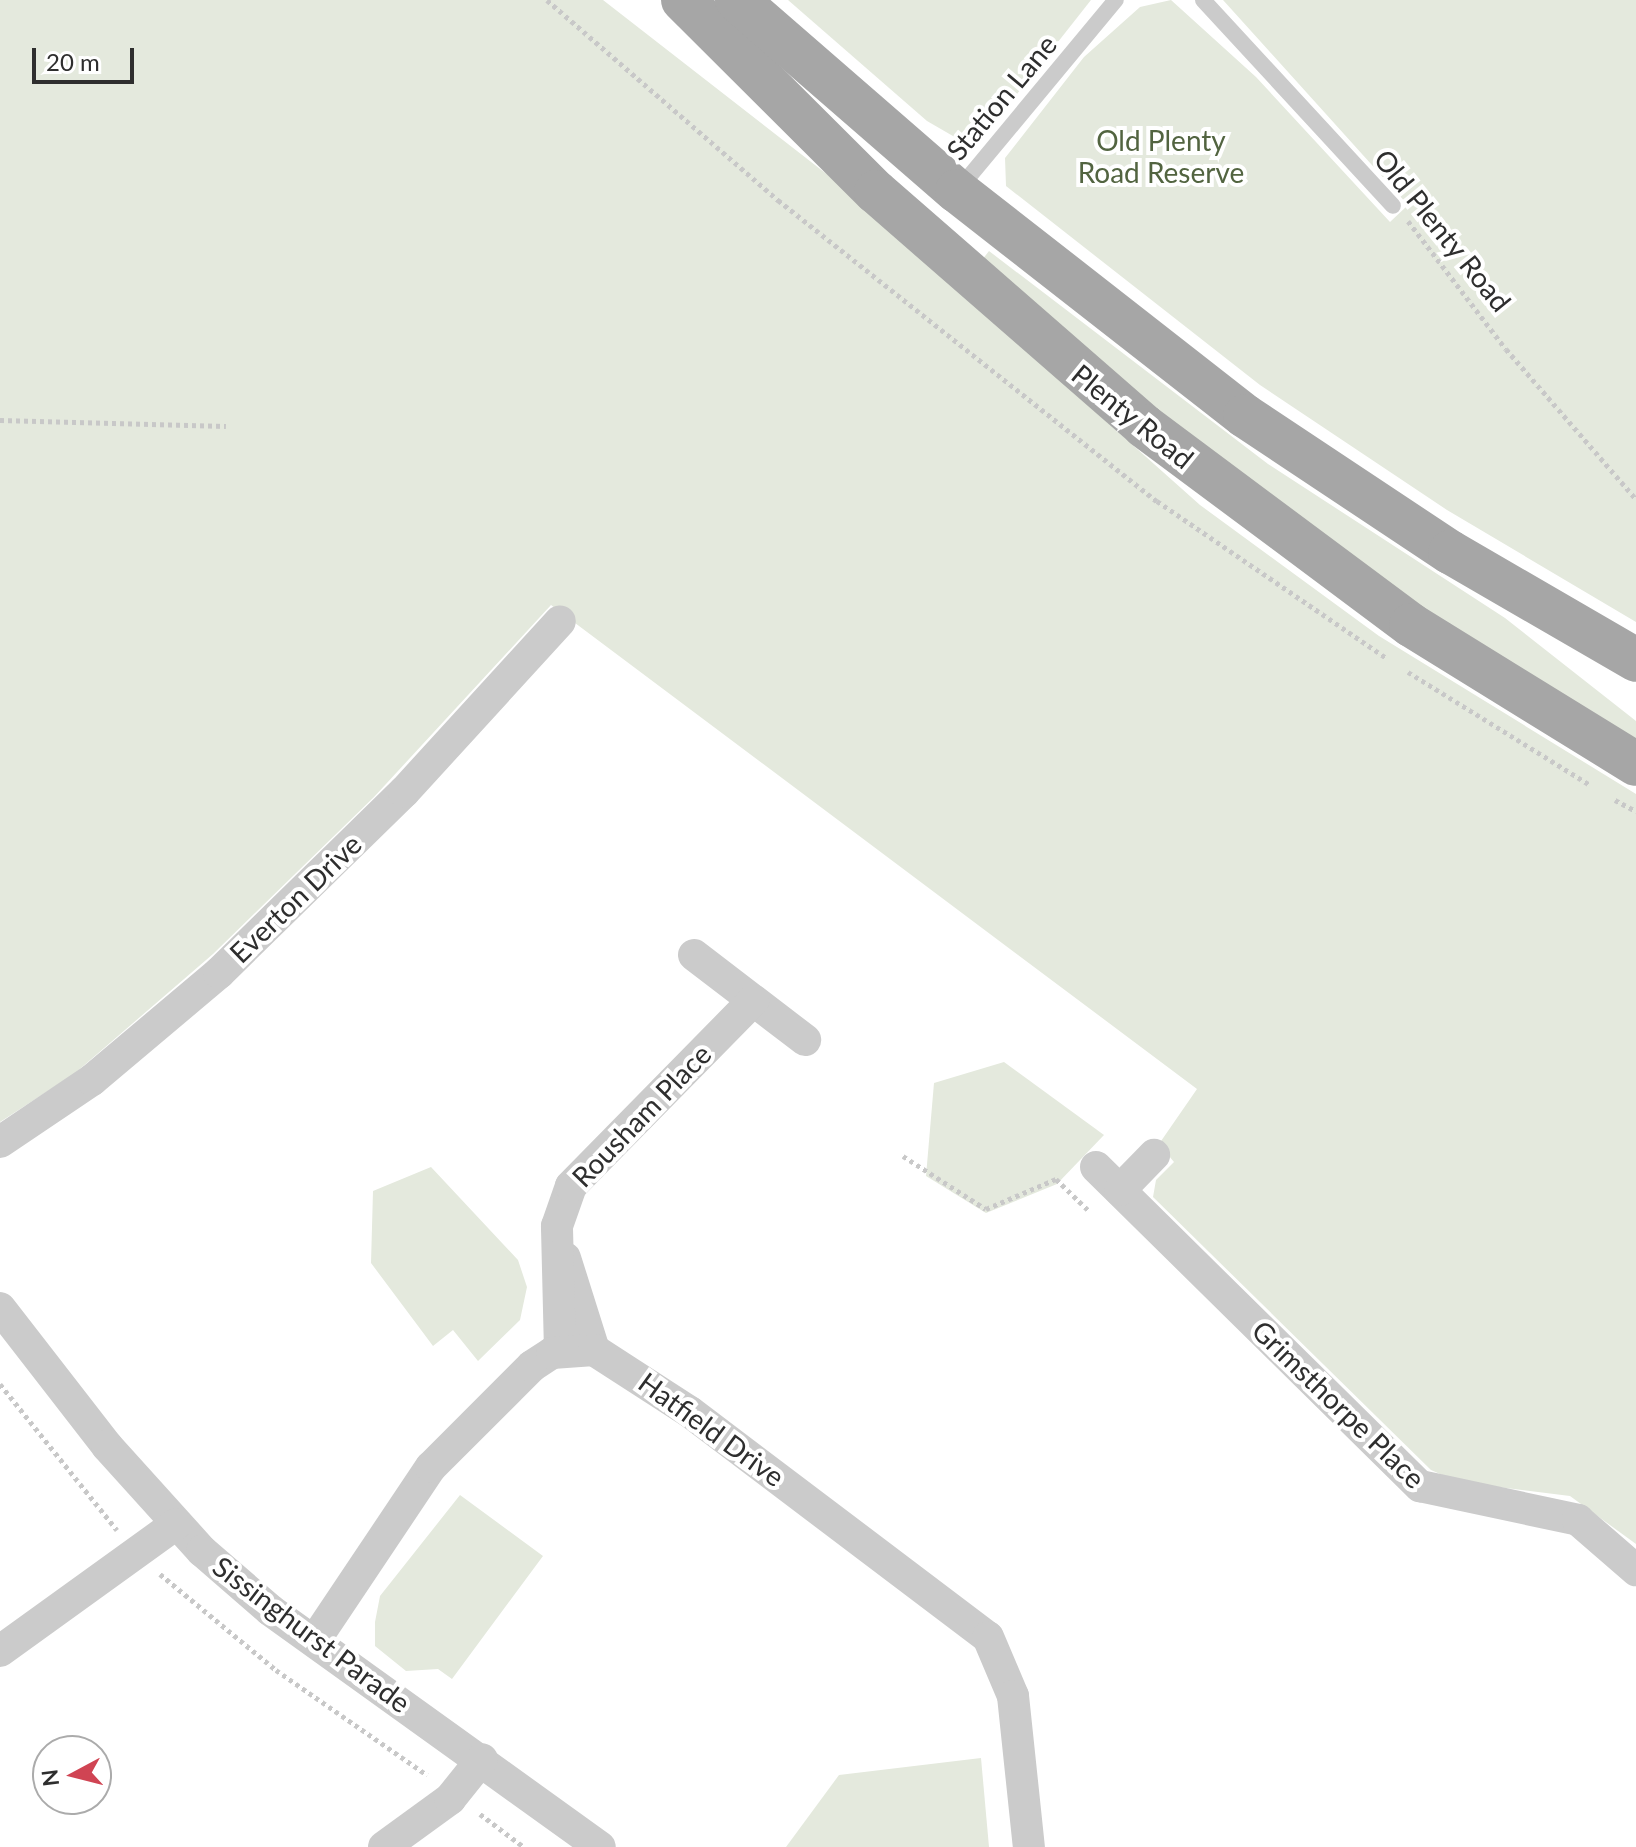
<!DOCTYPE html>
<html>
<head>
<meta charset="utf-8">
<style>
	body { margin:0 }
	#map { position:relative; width:1636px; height:1847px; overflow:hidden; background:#fff; font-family:Lato,sans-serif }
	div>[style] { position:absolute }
	.green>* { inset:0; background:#e4e9dd }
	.path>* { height:5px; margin-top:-2.5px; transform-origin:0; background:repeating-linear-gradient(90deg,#c8c8c8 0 4px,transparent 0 8px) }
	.service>* { height:16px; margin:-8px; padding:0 8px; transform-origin:8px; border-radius:8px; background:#cbcbcb }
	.minor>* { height:32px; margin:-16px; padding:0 16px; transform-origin:16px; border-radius:16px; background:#cbcbcb }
	.primary>* { height:44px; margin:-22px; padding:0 22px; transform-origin:22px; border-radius:22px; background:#a6a6a6 }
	span { translate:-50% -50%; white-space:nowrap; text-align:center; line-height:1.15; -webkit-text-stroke:8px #fff; paint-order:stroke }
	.street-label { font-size:28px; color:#2e2e2e }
	.park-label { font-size:28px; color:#526440 }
	.north { position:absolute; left:32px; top:1735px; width:80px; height:80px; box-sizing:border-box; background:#fff; border:2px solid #ababab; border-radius:50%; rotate:263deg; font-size:22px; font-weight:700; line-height:32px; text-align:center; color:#2e2e2e }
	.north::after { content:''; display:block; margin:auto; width:28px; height:36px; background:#d04453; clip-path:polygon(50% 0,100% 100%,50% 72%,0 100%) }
	.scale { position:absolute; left:32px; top:48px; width:102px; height:36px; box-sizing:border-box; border:4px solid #2e2e2e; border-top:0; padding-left:10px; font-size:24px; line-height:28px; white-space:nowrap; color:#2e2e2e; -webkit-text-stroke:6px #fff; paint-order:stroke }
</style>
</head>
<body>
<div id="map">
	<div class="green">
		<i style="clip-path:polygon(0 0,603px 0,842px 186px,1200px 505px,1379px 636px,1636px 794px,1636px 1544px,1570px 1496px,1458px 1482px,1431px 1470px,1153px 1197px,1156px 1180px,1174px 1162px,1159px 1144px,1197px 1089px,551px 605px,374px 797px,213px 954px,74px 1074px,0 1122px)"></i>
		<i style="clip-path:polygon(788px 0,1091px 0,998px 118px,965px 143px,927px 121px)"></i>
		<i style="clip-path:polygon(1171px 0,1256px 77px,1390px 222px,1408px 205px,1223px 0,1636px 0,1636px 622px,1447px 510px,1260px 385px,1006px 186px,1005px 158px,1084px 57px,1140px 7px)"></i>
		<i style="clip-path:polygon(989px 251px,1268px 464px,1505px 618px,1636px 721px,1636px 743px,1442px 624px,1189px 440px,982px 260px)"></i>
		<i style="clip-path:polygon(1004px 1062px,1104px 1135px,1057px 1184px,986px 1213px,926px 1176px,934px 1083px)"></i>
		<i style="clip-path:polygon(431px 1167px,518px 1260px,527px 1287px,520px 1320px,478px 1361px,453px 1330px,433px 1346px,371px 1263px,373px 1191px)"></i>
		<i style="clip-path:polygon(460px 1495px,543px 1556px,452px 1679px,438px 1669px,406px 1671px,375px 1646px,375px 1622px,380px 1596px)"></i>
		<i style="clip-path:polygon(981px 1758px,989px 1847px,786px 1847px,839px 1775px)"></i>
	</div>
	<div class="path">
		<i style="left:547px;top:0;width:306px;rotate:40.9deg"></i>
		<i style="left:778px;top:200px;width:484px;rotate:38.5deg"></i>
		<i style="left:1157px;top:501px;width:278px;rotate:34.4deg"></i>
		<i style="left:1408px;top:221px;width:161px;rotate:52.6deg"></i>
		<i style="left:1506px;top:349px;width:198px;rotate:49.1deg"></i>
		<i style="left:0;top:420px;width:226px;rotate:1.5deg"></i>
		<i style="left:1408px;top:672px;width:214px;rotate:31.8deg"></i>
		<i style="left:1615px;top:800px;width:24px;rotate:28deg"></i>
		<i style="left:903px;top:1156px;width:98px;rotate:32.6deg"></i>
		<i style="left:986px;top:1209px;width:76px;rotate:-23.2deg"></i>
		<i style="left:1056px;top:1179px;width:45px;rotate:44.1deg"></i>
		<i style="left:0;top:1384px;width:187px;rotate:51.3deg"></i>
		<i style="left:160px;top:1574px;width:151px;rotate:39.6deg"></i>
		<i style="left:276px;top:1670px;width:184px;rotate:34.8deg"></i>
		<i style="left:480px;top:1814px;width:55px;rotate:36.9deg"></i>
	</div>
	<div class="service">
		<i style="left:1203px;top:0;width:280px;rotate:47.3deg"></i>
		<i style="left:958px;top:190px;width:247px;rotate:-50.3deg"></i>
	</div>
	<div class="minor">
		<i style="left:694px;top:955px;width:140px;rotate:37.4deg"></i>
		<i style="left:0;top:1142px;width:111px;rotate:-34deg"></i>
		<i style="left:92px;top:1080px;width:166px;rotate:-40.1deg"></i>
		<i style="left:219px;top:973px;width:259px;rotate:-44.4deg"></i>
		<i style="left:404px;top:792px;width:231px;rotate:-47.6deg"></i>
		<i style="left:1096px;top:1167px;width:455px;rotate:44.6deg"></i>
		<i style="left:1420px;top:1486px;width:162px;rotate:12.1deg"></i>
		<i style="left:1578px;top:1520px;width:77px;rotate:40.8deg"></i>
		<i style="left:1120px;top:1190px;width:49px;rotate:-45.8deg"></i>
		<i style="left:565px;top:1258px;width:96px;rotate:72.5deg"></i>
		<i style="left:0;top:1308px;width:175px;rotate:52.2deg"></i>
		<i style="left:107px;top:1446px;width:142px;rotate:47.9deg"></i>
		<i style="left:202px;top:1551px;width:90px;rotate:40.9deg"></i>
		<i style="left:270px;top:1610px;width:406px;rotate:35.7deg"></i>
		<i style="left:560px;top:1351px;width:125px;rotate:-91.4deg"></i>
		<i style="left:557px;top:1226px;width:42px;rotate:-70.7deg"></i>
		<i style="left:571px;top:1186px;width:260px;rotate:-45.5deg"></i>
		<i style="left:315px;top:1640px;width:208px;rotate:-56.2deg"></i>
		<i style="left:431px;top:1467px;width:143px;rotate:-45deg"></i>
		<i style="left:532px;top:1366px;width:24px;rotate:-33deg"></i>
		<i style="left:552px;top:1353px;width:42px;rotate:-4.1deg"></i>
		<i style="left:594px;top:1350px;width:114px;rotate:32.9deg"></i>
		<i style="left:690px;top:1412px;width:373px;rotate:37.1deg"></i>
		<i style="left:988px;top:1637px;width:64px;rotate:67deg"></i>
		<i style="left:1013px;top:1696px;width:152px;rotate:84deg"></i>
		<i style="left:0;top:1651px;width:217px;rotate:-35.8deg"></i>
		<i style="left:384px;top:1847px;width:82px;rotate:-36deg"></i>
		<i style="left:450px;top:1799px;width:51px;rotate:-51.3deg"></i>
	</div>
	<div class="primary">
		<i style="left:683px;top:0;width:272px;rotate:44.9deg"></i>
		<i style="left:876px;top:192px;width:356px;rotate:41.1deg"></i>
		<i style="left:1144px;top:426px;width:333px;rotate:36.7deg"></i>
		<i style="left:1411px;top:625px;width:264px;rotate:31.7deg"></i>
		<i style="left:737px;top:0;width:291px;rotate:41deg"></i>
		<i style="left:957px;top:191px;width:365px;rotate:38deg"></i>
		<i style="left:1245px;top:416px;width:246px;rotate:33.6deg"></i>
		<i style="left:1450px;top:552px;width:215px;rotate:30.1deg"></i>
	</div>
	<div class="street-label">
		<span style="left:1001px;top:97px;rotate:-50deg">Station Lane</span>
		<span style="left:1443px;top:230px;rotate:51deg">Old Plenty Road</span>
		<span style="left:1133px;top:416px;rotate:39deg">Plenty Road</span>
		<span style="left:295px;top:898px;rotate:-44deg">Everton Drive</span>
		<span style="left:641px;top:1115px;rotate:-46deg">Rousham Place</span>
		<span style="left:1339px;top:1404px;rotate:44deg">Grimsthorpe Place</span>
		<span style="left:712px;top:1429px;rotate:36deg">Hatfield Drive</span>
		<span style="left:312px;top:1634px;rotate:37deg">Sissinghurst Parade</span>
	</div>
	<div class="park-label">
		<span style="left:1161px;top:156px">Old Plenty<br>Road Reserve</span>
	</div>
	<div class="north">N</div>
	<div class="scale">20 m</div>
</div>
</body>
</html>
